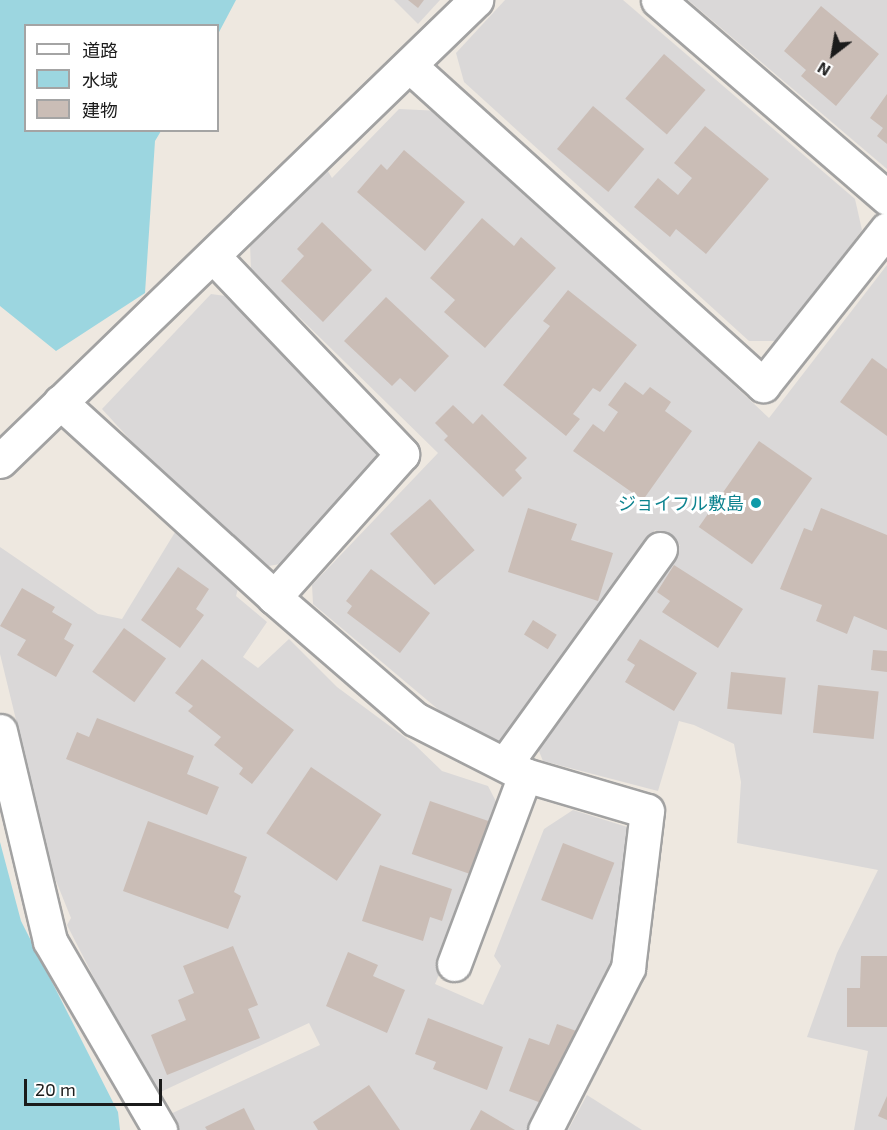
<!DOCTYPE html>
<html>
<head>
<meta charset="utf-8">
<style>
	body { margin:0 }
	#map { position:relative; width:887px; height:1130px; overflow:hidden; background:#eee8e0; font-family:"Exo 2","Noto Sans JP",sans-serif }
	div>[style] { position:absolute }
	.residential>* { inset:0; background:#dad8d8 }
	.water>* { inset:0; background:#9cd6e0 }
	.building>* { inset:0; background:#cabdb6; transform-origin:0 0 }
	.roads { filter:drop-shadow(2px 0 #a2a2a2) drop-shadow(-2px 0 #a2a2a2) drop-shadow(0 2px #a2a2a2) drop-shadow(0 -2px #a2a2a2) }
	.minor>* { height:33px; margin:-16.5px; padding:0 16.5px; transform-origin:16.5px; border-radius:16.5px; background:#fff }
	.dots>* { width:16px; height:16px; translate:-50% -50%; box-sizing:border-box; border:3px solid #fff; border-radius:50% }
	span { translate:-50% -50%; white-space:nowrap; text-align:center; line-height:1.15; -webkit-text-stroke:6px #fff; paint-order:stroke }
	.culture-label { font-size:18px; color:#0d838f }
	.right { translate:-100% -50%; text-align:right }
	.legend { position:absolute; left:24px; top:24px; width:195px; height:108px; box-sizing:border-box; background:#fff; border:2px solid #a4a4a4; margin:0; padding:8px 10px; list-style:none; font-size:18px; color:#1b1b1b }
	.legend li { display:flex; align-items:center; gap:12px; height:30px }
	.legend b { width:30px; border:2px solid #a4a4a4 }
	.north { position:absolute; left:803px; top:24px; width:60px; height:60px; -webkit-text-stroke:4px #fff; paint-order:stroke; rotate:211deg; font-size:16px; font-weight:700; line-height:24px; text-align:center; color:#1b1b1b }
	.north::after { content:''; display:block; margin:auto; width:21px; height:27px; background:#1b1b1b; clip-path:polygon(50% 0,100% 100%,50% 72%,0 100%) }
	.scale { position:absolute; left:24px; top:1079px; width:138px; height:27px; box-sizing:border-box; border:3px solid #1b1b1b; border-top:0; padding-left:8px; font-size:18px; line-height:21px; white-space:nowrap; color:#1b1b1b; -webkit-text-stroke:4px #fff; paint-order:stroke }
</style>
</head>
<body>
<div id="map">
	<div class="residential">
		<i style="clip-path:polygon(394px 0,440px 0,418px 24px)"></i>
		<i style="clip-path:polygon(505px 0,623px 0,855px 199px,862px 230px,780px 341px,749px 341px,464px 82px,456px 53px)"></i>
		<i style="clip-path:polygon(688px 0,887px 0,887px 169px)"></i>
		<i style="clip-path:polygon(399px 109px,441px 111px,769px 418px,887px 265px,887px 1130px,854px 1130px,868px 1051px,807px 1037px,837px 953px,878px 870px,737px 843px,741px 782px,734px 744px,694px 725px,679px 721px,658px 791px,543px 761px,536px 744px,680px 545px,655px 530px,500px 744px,465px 732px,313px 604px,312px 585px,438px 453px,251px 270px,250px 244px,326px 168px,332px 178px)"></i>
		<i style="clip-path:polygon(211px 294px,233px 297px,382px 444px,383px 463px,287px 563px,268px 566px,157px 469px,102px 409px)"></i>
		<i style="clip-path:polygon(180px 524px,240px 581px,236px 596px,267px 622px,243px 657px,258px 668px,289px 639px,337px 687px,414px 744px,442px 771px,488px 786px,504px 817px,435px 984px,483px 1005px,501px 966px,494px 956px,544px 829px,573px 810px,637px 830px,624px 968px,541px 1130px,175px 1130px,166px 1116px,320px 1045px,309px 1023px,154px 1095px,67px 925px,71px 918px,54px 876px,0 654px,0 547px,98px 614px,122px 619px)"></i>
		<i style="clip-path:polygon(587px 1095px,642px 1130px,568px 1130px)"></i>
	</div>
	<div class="water">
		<i style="clip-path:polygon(0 0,236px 0,218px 34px,218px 26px,26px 26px,26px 130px,161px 131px,155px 141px,145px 293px,56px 351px,0 306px)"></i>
		<i style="clip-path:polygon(0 842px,21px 921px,118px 1112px,120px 1130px,0 1130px)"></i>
	</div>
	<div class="building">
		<i style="clip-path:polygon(408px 0,424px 0,418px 8px)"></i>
		<i style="clip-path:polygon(821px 6px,879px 54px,836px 106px,801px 76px,806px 70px,784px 51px)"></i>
		<i style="left:664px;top:54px;width:55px;height:59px;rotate:41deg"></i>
		<i style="clip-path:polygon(887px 94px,887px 144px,877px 136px,883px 128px,870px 118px)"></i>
		<i style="left:593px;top:106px;width:67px;height:56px;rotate:40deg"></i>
		<i style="clip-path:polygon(705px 126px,769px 179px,706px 254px,676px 229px,670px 237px,634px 207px,658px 178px,678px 195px,692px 178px,674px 163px)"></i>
		<i style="clip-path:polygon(404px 150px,465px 202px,425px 251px,357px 192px,381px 164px,387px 170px)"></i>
		<i style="clip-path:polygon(482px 218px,514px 246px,521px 237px,556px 268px,485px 348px,444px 312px,455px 300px,430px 278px)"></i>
		<i style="clip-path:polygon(322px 222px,372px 270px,323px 322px,281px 281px,304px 256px,297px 249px)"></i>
		<i style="clip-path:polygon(568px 290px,637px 345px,600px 392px,593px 388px,573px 414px,580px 419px,566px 436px,503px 385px,550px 326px,543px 321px)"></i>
		<i style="clip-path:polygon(386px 297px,449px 356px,415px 392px,400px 378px,392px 386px,344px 341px)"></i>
		<i style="clip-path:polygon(872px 358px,887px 369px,887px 436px,840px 402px)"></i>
		<i style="clip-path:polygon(625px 382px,643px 395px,650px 387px,671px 402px,665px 411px,692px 431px,643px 500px,573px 451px,593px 424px,604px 432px,618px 412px,608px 405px)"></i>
		<i style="clip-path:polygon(453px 405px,473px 424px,482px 414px,527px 458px,515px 470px,522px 478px,503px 497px,444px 440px,448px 436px,435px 423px)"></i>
		<i style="left:759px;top:441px;width:65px;height:105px;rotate:35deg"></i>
		<i style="left:430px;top:499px;width:68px;height:53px;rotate:49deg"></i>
		<i style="clip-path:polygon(528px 508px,577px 524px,571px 540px,613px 553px,598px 601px,508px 572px)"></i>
		<i style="clip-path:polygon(821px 508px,887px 535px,887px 630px,854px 616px,847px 634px,816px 621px,822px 605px,780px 589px,804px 528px,812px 531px)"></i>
		<i style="clip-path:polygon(674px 565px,743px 609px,718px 648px,662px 612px,670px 601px,657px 592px)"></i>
		<i style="clip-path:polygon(178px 567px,209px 589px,196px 609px,204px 615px,180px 648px,141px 620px)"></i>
		<i style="clip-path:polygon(371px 569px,430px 613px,400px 653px,347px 613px,352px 606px,346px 601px)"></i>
		<i style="clip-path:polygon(22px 588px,55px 607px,52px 612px,72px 624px,64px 639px,74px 645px,56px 677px,17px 655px,26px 640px,0 626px)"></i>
		<i style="left:533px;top:620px;width:28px;height:17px;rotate:32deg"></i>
		<i style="left:124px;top:628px;width:52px;height:54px;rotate:36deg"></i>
		<i style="clip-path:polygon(640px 639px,697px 673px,674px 711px,625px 682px,635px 665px,627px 660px)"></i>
		<i style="clip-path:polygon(873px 650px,887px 651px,887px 672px,871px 670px)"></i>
		<i style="clip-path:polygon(202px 659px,294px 730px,252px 784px,239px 774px,243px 768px,214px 745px,221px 737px,188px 711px,193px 706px,175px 693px)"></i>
		<i style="left:731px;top:672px;width:55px;height:37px;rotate:6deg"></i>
		<i style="left:818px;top:685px;width:61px;height:48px;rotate:6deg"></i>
		<i style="clip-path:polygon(97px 718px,194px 756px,187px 774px,219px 787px,207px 815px,66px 759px,77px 732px,89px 737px)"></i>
		<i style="left:311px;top:767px;width:85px;height:80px;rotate:34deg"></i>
		<i style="left:430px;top:801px;width:64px;height:56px;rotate:19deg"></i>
		<i style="clip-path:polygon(148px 821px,247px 857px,234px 892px,241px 896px,228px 929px,123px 891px)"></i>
		<i style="left:563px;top:843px;width:55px;height:61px;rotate:21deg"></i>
		<i style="clip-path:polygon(380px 865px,452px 889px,442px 921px,430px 917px,423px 941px,362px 921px)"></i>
		<i style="clip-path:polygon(233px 946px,258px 1005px,248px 1009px,260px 1038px,167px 1075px,151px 1035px,186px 1020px,178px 1000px,194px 993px,183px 966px)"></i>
		<i style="clip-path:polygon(348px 952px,378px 965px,373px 976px,405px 990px,387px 1033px,326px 1006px)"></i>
		<i style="clip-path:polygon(861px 956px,887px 956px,887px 1027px,847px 1027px,847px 988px,860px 988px)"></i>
		<i style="clip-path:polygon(428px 1018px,503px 1047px,487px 1090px,433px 1069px,436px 1062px,415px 1054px)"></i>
		<i style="clip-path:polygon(557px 1024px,579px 1032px,552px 1107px,509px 1091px,529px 1038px,549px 1045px)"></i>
		<i style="clip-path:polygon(369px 1085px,400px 1130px,318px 1130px,313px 1122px)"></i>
		<i style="clip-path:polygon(887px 1096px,887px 1120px,878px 1116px)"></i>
		<i style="clip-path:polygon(244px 1108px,255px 1130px,207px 1130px,205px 1127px)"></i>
		<i style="clip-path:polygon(481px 1110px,515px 1130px,470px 1130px)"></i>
	</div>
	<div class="roads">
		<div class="minor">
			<i style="left:658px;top:0;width:303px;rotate:40.8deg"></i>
			<i style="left:410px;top:66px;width:476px;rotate:42.1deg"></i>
			<i style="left:763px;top:385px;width:199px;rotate:-51.5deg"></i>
			<i style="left:213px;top:256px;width:274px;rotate:46.3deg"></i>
			<i style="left:402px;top:454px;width:192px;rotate:131.8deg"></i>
			<i style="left:60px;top:402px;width:290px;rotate:42.3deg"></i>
			<i style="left:274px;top:597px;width:186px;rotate:40.9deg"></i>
			<i style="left:415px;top:719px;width:123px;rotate:27deg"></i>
			<i style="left:525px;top:775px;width:127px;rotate:16.4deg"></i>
			<i style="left:647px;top:811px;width:158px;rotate:96.9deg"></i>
			<i style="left:628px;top:968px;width:182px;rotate:117.1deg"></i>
			<i style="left:0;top:461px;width:663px;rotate:-44.08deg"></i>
			<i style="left:0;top:731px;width:216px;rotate:76.6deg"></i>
			<i style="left:50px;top:941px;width:219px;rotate:59.8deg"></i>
			<i style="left:505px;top:764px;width:265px;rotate:-54.2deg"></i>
			<i style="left:454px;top:964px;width:202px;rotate:-69.4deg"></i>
		</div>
	</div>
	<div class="dots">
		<i style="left:756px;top:503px;background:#0f9aa8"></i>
	</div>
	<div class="culture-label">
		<span class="right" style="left:744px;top:503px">ジョイフル敷島</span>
	</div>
	<ul class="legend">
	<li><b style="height:8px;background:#fff"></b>道路</li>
	<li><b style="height:16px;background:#9cd6e0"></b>水域</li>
	<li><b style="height:16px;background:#cabdb6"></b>建物</li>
	</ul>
	<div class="north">N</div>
	<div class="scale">20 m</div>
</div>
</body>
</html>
